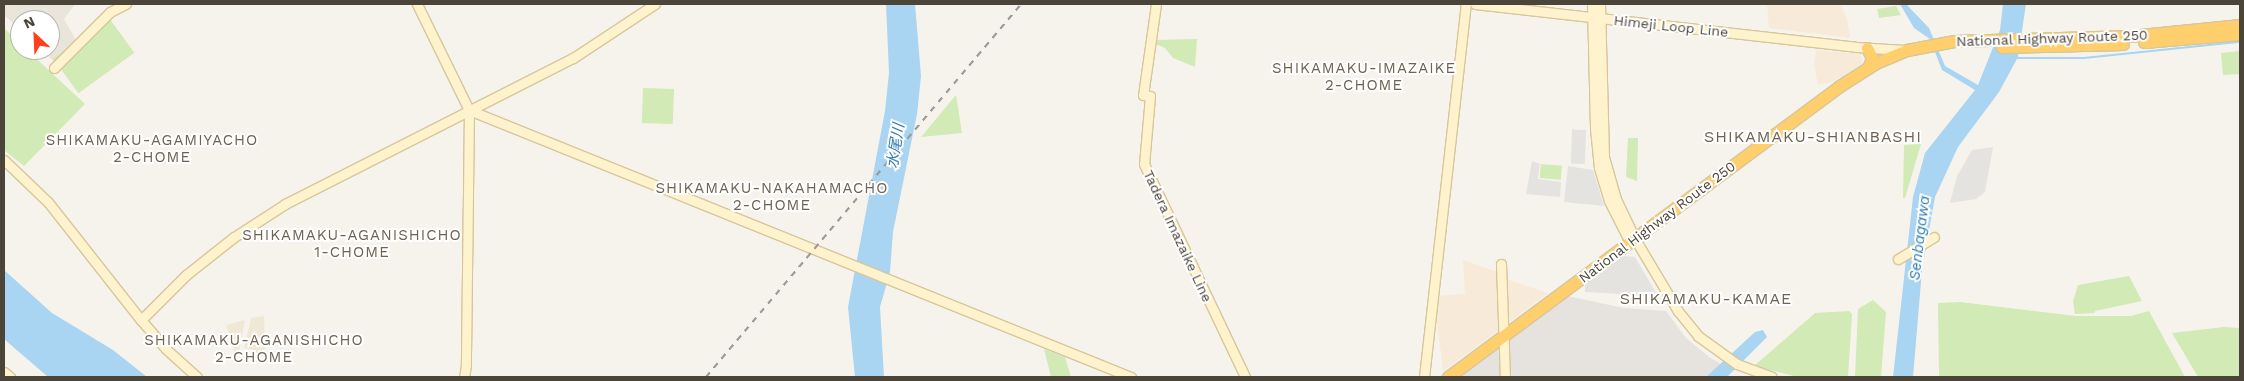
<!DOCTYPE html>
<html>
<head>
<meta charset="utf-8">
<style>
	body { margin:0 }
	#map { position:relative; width:2244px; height:381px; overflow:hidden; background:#f6f3ec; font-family:"Work Sans","Noto Sans JP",sans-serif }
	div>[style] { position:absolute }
	.residential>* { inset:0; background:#eae5da }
	.commercial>* { inset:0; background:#f7ead8 }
	.industrial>* { inset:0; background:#e6e2dd }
	.education>* { inset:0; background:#efe8d6 }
	.green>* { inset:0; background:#d2eab5; transform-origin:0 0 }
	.parking>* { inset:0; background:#e5e3e0; transform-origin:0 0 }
	.water>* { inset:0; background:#a9d4f2 }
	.stream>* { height:2px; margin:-1px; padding:0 1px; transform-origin:1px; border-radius:1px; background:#a9d4f2 }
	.roads { filter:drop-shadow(1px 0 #d6c79b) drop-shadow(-1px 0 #d6c79b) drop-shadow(0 1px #d6c79b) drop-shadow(0 -1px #d6c79b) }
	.secondary>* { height:9px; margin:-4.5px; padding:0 4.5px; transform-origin:4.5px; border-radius:4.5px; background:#fff3cd }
	.highway>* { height:11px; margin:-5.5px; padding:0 5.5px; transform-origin:5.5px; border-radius:5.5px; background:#ffcf6e }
	.rail>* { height:2px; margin-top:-1px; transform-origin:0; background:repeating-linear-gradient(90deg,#9a9a9a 0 6px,transparent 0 12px) }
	span { translate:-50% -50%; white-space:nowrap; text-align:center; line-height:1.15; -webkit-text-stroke:4px #fff; paint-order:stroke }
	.street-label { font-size:14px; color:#4b4439 }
	.neighbourhood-label { font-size:15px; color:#6e6250; letter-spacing:1px }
	.water-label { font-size:15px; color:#2e7ab2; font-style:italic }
	.quarter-label { font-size:16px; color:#6e6250; letter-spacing:1px }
	.frame { position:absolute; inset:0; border:5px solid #4b4439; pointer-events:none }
	.north { position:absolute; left:10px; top:10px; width:50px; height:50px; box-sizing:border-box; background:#fff; border:1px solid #b7b4b0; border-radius:50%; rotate:335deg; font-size:14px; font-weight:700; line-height:20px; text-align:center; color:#4b4439 }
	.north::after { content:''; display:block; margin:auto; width:18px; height:22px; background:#fc3f1d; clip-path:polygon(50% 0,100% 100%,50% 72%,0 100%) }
</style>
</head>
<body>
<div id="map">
	<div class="residential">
		<i style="clip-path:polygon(4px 4px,75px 4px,64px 19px,76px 40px,55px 62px,41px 50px,50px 50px,50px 20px,20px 20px,20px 30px,4px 15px)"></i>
	</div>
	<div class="commercial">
		<i style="clip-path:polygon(1767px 4px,1840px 4px,1847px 18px,1850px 38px,1769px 28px)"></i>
		<i style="clip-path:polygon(1816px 50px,1861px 54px,1863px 64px,1830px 83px,1818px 85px,1814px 64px)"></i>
		<i style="clip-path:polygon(1463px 260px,1497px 272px,1500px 329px,1443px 371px,1435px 304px,1437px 296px,1465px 294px)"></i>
		<i style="clip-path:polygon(1503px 278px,1548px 293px,1504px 326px)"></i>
	</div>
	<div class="industrial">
		<i style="clip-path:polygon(1567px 296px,1624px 308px,1666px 311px,1686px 338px,1709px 357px,1721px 364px,1706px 377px,1458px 377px)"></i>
	</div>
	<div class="education">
		<i style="clip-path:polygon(264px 316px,265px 349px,253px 354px,251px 349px,244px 348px,251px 318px)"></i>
		<i style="clip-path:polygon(245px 320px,238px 355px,235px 354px,226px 325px)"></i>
	</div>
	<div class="green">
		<i style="clip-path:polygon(1896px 6px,1901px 15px,1879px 18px,1877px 9px)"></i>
		<i style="left:109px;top:18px;width:43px;height:69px;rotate:54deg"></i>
		<i style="clip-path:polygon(4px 28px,20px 43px,20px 50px,27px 50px,85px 104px,24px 166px,4px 150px)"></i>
		<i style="clip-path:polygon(1197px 39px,1195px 67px,1173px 58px,1165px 48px,1153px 43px,1154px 40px)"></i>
		<i style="clip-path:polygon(2240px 51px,2240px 74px,2223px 75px,2221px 53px)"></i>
		<i style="left:643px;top:88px;width:31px;height:35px;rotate:2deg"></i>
		<i style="clip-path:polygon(956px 95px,962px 133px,921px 137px)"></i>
		<i style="clip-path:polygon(1628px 138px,1638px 138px,1637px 181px,1626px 177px)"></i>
		<i style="clip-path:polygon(1921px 144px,1905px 198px,1903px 198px,1904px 145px)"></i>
		<i style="left:1541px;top:164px;width:21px;height:14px;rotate:5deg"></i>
		<i style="clip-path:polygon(2129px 276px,2142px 301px,2095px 311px,2095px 313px,2075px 314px,2073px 301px,2078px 285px)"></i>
		<i style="clip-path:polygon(1873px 300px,1886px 312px,1881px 377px,1855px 377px,1858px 309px)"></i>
		<i style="clip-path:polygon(1960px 302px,2076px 316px,2131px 316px,2149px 311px,2185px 377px,1939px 377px,1938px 303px)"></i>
		<i style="clip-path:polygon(1849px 311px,1852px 314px,1848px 377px,1794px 376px,1754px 366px,1815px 313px)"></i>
		<i style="clip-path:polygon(2224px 327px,2240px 328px,2240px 377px,2198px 377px,2172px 333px)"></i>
		<i style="clip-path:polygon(1044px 349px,1065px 357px,1071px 377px,1051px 377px)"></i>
	</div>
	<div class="parking">
		<i style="left:1586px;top:130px;width:34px;height:14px;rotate:92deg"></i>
		<i style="clip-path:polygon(1993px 147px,1985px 192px,1976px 199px,1950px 203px,1957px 176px,1972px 150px)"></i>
		<i style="clip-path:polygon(1532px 161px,1540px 164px,1538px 179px,1561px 182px,1560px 197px,1526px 194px)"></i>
		<i style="clip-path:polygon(1568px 166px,1593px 170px,1604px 206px,1564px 202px)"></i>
		<i style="clip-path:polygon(1623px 256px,1635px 257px,1658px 296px,1585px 292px,1585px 284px)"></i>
	</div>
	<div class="water">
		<i style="clip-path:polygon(886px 4px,915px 4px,921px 76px,917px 114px,893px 232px,890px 272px,880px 307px,884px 377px,855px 377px,848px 307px,885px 111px,889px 73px)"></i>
		<i style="clip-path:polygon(1900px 4px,1906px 4px,1929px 28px,1945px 66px,1978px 85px,2000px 30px,2003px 4px,2026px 4px,2018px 57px,1999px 92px,1958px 147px,1935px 197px,1922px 270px,1913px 377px,1893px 377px,1913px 197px,1925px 153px,1975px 90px,1942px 70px,1930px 39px,1914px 28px)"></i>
		<i style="clip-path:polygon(4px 270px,52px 313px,113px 350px,147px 377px,48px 377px,4px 339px)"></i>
		<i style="clip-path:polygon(1763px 330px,1767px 337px,1727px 377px,1706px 377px,1755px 332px)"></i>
	</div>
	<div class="stream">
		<i style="left:2016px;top:58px;width:68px"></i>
		<i style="left:2084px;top:58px;width:157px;rotate:-5.9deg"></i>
	</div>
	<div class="roads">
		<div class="secondary">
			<i style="left:417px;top:4px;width:118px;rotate:63.9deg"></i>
			<i style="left:469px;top:110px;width:255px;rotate:90.7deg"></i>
			<i style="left:466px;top:365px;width:12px;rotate:99deg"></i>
			<i style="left:1156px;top:4px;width:92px;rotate:98.1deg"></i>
			<i style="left:1143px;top:95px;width:7px;rotate:8deg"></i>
			<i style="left:1150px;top:96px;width:68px;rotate:95deg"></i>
			<i style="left:1144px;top:164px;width:236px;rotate:64.6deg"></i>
			<i style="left:1475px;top:4px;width:383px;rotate:6.4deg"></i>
			<i style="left:1856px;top:47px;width:49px;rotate:3.5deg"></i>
			<i style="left:1592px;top:4px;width:124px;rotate:88.6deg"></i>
			<i style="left:1595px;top:128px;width:40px;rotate:84.3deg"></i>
			<i style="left:1599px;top:168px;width:34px;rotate:73deg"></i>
			<i style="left:1609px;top:201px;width:39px;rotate:63deg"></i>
			<i style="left:1627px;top:236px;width:9px;rotate:21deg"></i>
			<i style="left:1600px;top:4px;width:153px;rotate:88.5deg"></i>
			<i style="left:1604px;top:157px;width:44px;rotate:74.1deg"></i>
			<i style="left:1616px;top:199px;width:44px;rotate:64.6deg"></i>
			<i style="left:1635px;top:239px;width:84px;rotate:59.2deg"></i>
			<i style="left:1678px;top:311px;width:32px;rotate:51deg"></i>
			<i style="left:1698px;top:336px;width:48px;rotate:35.7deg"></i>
			<i style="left:1737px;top:364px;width:37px;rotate:20deg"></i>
			<i style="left:54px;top:68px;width:79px;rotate:-45deg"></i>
			<i style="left:110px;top:12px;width:18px;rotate:-27deg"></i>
			<i style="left:469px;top:110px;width:714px;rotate:21.97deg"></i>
			<i style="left:4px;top:160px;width:61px;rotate:43.7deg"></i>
			<i style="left:48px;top:202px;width:150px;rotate:51.8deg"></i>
			<i style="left:141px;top:320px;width:38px;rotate:49deg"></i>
			<i style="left:166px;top:349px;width:42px;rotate:42.1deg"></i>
			<i style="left:1898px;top:259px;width:42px;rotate:-31.4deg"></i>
			<i style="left:1501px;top:264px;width:113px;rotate:88deg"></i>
			<i style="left:141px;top:320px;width:64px;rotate:-45deg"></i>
			<i style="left:186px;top:275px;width:61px;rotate:-38.4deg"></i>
			<i style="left:234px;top:237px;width:61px;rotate:-32.9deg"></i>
			<i style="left:285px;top:204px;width:323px;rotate:-26.9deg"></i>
			<i style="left:573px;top:58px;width:98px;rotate:-33.4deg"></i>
			<i style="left:4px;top:372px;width:8px;rotate:40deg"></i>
			<i style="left:1424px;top:377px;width:375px;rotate:-83.6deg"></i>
		</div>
		<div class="highway">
			<i style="left:2144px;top:42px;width:96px;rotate:-4.8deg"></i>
			<i style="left:2002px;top:47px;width:121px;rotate:-1.4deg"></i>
			<i style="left:1867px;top:48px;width:11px;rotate:63deg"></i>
			<i style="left:1872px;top:58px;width:11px;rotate:112deg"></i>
			<i style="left:1448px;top:377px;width:486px;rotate:-36.6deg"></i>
			<i style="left:1838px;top:87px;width:45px;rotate:-32.3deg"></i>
			<i style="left:1876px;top:63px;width:34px;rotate:-23deg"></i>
			<i style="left:1907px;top:50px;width:48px;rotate:-10.8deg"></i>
			<i style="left:1954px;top:41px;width:176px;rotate:-1.6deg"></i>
			<i style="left:2130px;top:36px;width:111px;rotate:-5.7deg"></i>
		</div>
	</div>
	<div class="rail">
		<i style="left:706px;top:377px;width:488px;rotate:-49.8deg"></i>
	</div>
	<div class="street-label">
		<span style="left:1671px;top:26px;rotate:6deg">Himeji Loop Line</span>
		<span style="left:2052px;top:38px;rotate:-2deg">National Highway Route 250</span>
		<span style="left:1657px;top:222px;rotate:-37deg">National Highway Route 250</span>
		<span style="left:1178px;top:236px;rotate:65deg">Tadera Imazaike Line</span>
	</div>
	<div class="neighbourhood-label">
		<span style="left:1364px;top:77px">SHIKAMAKU-IMAZAIKE<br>2-CHOME</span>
		<span style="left:152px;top:149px">SHIKAMAKU-AGAMIYACHO<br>2-CHOME</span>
		<span style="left:772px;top:197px">SHIKAMAKU-NAKAHAMACHO<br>2-CHOME</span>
		<span style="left:352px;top:244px">SHIKAMAKU-AGANISHICHO<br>1-CHOME</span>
		<span style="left:254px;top:349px">SHIKAMAKU-AGANISHICHO<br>2-CHOME</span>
	</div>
	<div class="water-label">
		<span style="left:896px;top:146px;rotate:-81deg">水尾川</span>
		<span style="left:1920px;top:238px;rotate:-83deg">Senbagawa</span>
	</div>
	<div class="quarter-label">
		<span style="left:1813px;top:137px">SHIKAMAKU-SHIANBASHI</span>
		<span style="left:1706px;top:299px">SHIKAMAKU-KAMAE</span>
	</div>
	<div class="frame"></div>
	<div class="north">N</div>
</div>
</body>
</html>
